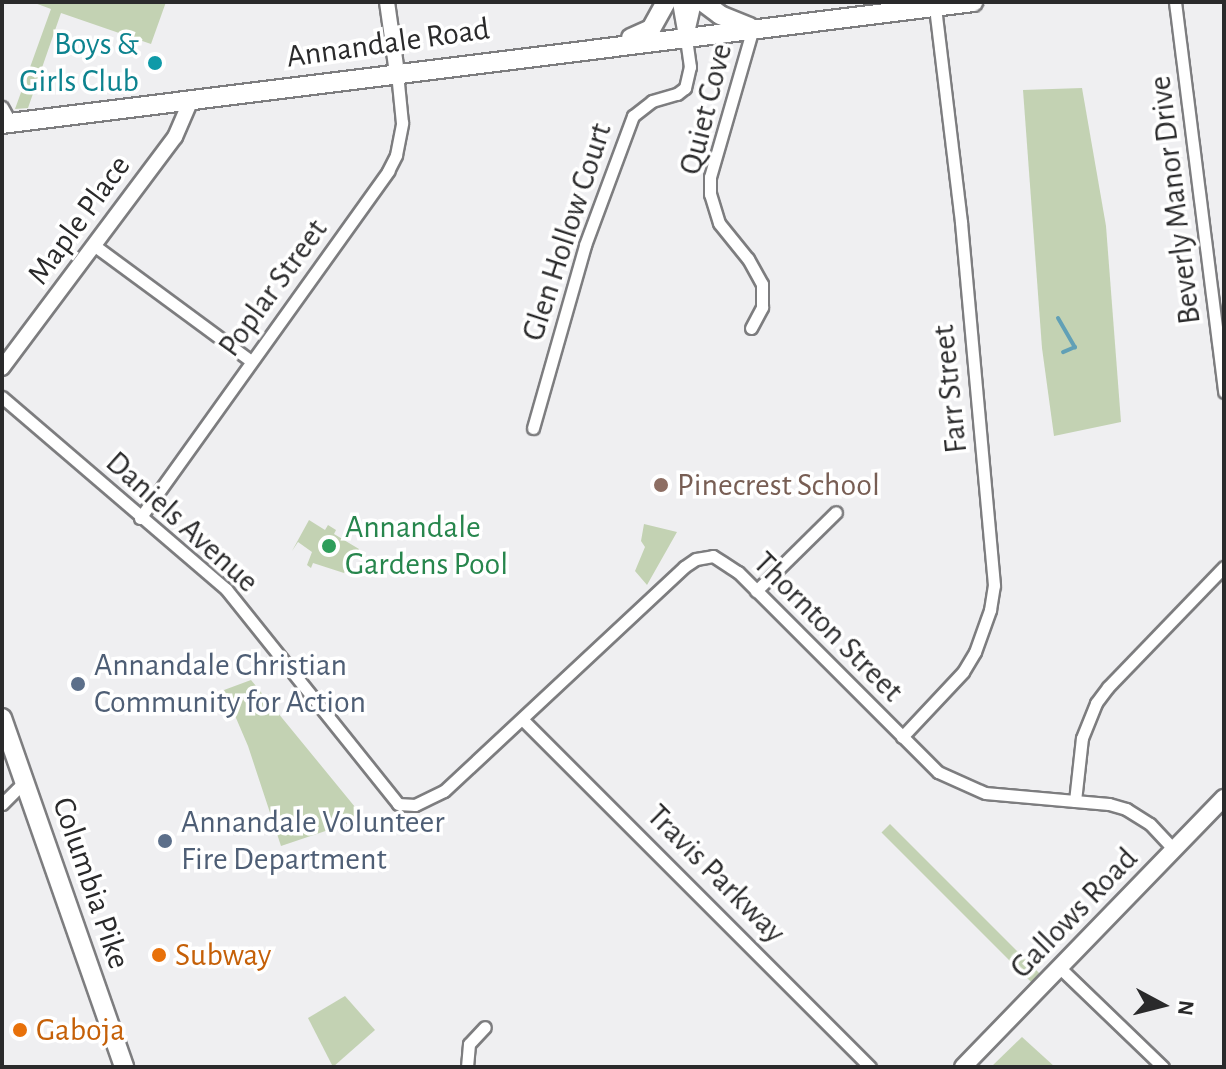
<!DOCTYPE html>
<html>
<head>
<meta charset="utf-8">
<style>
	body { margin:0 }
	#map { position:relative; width:1226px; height:1069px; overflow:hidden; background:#efeff1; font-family:"Alegreya Sans",sans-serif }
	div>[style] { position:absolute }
	.green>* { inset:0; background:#c3d2b3; transform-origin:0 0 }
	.stream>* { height:4px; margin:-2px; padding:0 2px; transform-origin:2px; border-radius:2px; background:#61a0b6 }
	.roads { filter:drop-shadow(2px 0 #7d7d7f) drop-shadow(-2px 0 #7d7d7f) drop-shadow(0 2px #7d7d7f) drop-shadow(0 -2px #7d7d7f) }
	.minor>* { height:11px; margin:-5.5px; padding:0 5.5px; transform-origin:5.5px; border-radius:5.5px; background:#fff }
	.tertiary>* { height:14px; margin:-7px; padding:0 7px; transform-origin:7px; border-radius:7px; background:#fff }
	.secondary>* { height:16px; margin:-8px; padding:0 8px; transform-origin:8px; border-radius:8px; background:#fff }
	.primary>* { height:18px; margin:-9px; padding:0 9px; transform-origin:9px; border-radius:9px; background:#fff }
	.dots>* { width:22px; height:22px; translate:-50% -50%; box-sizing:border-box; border:4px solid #fff; border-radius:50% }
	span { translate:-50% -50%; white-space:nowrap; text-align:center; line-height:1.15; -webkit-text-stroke:7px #fff; paint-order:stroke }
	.street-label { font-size:32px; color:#2a2a2b }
	.culture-label { font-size:32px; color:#0d838f }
	.right { translate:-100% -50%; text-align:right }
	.education-label { font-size:32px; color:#785e54 }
	.left { translate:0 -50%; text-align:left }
	.leisure-label { font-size:32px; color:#27864d }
	.service-label { font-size:32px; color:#4e5e75 }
	.food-label { font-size:32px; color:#c56008 }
	.frame { position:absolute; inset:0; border:4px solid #2a2a2b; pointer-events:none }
	.north { position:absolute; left:1122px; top:965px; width:80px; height:80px; -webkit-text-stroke:6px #fff; paint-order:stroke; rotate:97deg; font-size:22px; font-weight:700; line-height:32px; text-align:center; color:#2a2a2b }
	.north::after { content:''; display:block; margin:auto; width:28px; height:36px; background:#2a2a2b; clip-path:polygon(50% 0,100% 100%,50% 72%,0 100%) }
</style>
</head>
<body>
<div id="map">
	<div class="green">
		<i style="clip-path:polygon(32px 2px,166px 2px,151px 44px,61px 13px,28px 108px,15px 109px,51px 9px)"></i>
		<i style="clip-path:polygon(1082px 88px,1106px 226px,1121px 422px,1054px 436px,1042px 348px,1023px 90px)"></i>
		<i style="clip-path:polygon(309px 520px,325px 530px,328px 525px,336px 530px,334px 534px,359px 549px,344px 573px,313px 563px,311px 568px,307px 565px,312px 552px,298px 542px,292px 551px)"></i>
		<i style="clip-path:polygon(644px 524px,677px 532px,647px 585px,635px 571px,645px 547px,641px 541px)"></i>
		<i style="clip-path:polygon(251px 680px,364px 818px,281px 846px,248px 746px,224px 690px)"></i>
		<i style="left:890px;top:824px;width:214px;height:12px;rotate:45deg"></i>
		<i style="clip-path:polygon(345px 996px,375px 1030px,333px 1067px,308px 1018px)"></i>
		<i style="clip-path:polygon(1022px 1037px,1055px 1067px,991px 1067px)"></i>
	</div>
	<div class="stream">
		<i style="left:1058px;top:318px;width:34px;rotate:60deg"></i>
		<i style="left:1075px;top:347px;width:13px;rotate:157deg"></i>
	</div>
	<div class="roads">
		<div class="minor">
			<i style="left:1175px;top:2px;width:393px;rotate:82.8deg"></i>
			<i style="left:2px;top:107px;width:18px;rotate:61deg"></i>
			<i style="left:95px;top:246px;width:194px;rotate:36.4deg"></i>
			<i style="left:751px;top:328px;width:24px;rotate:-62deg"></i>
			<i style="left:762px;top:307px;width:23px;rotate:-90deg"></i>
			<i style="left:762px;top:284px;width:29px;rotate:-119deg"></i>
			<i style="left:748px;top:259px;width:46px;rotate:-128.9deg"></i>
			<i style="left:719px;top:223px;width:30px;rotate:-107deg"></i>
			<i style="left:710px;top:194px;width:17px;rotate:-90deg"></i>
			<i style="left:710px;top:177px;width:155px;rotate:-73.9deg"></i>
			<i style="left:2px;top:397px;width:295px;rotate:40.6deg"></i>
			<i style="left:226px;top:589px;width:275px;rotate:51.3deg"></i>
			<i style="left:398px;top:804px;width:17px;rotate:3deg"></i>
			<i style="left:415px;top:805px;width:32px;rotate:-26deg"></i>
			<i style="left:444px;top:791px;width:328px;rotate:-43deg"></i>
			<i style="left:684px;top:567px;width:14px;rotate:-34deg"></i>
			<i style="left:696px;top:559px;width:17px;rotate:-10deg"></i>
			<i style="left:713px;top:556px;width:30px;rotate:33deg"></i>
			<i style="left:738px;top:572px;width:283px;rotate:45deg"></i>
			<i style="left:938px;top:772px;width:51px;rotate:24.1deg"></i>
			<i style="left:985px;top:793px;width:124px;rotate:5.1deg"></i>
			<i style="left:1109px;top:804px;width:18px;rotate:16deg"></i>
			<i style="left:1126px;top:809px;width:28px;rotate:32deg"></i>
			<i style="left:1150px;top:824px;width:35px;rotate:47deg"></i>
			<i style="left:533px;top:428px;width:190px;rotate:-74.1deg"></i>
			<i style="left:585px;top:245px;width:138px;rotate:-69.6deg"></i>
			<i style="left:633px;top:116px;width:24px;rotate:-38deg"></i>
			<i style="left:652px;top:101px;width:26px;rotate:-16deg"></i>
			<i style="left:677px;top:94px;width:10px;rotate:-37deg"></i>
			<i style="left:685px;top:88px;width:22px;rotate:-77deg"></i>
			<i style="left:690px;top:67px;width:30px;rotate:-98deg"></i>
			<i style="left:140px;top:518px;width:427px;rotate:-54.4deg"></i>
			<i style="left:388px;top:171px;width:18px;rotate:-63deg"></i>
			<i style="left:396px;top:155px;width:33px;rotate:-79deg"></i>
			<i style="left:402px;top:123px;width:50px;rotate:-95.7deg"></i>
			<i style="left:756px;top:591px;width:112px;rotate:-44.6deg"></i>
			<i style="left:523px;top:720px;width:491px;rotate:45deg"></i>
			<i style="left:902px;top:737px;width:89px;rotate:-46.8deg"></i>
			<i style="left:963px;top:672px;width:23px;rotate:-59deg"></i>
			<i style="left:975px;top:652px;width:45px;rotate:-70.3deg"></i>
			<i style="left:990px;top:610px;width:25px;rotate:-81deg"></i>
			<i style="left:994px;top:585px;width:364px;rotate:-95.2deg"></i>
			<i style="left:961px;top:222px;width:217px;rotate:-96.9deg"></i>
			<i style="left:1075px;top:801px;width:63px;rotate:-83.7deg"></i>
			<i style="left:1082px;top:738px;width:38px;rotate:-68deg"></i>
			<i style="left:1096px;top:703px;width:20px;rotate:-53deg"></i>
			<i style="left:1108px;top:687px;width:167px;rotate:-46deg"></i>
			<i style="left:2px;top:804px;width:31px;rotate:-45deg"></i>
			<i style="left:1060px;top:968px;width:143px;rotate:43.9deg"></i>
			<i style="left:467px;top:1067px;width:23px;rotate:-85deg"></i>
			<i style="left:469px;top:1044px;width:23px;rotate:-47deg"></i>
		</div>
		<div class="tertiary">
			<i style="left:387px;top:2px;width:72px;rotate:82deg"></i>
			<i style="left:680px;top:2px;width:35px;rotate:80deg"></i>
			<i style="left:686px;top:37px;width:36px;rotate:-77deg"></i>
			<i style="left:2px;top:368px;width:289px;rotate:-53.2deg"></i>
			<i style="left:175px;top:137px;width:40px;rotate:-66.6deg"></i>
		</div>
		<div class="secondary">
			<i style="left:963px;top:1067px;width:375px;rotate:-45.9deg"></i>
		</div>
		<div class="primary">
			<i style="left:703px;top:2px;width:21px;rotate:37deg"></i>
			<i style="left:720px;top:15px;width:32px;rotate:22deg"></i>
			<i style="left:631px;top:38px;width:22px;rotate:-24deg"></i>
			<i style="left:651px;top:29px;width:31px;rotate:-61deg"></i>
			<i style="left:2px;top:124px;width:979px;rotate:-7.16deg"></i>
			<i style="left:2px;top:718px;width:370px;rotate:70.7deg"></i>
		</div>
	</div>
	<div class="dots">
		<i style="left:155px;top:63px;background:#0f9aa8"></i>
		<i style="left:661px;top:485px;background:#8d6e63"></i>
		<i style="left:329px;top:546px;background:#2e9e5b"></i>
		<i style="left:78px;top:684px;background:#5c6f8a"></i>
		<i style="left:165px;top:841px;background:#5c6f8a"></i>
		<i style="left:159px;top:955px;background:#e8710a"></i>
		<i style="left:20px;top:1030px;background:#e8710a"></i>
	</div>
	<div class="street-label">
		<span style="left:388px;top:43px;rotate:-8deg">Annandale Road</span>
		<span style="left:706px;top:109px;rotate:-76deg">Quiet Cove</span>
		<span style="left:1175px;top:200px;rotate:-97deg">Beverly Manor Drive</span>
		<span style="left:79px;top:220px;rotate:-54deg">Maple Place</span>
		<span style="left:567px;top:232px;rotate:-72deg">Glen Hollow Court</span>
		<span style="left:273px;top:288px;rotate:-54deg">Poplar Street</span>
		<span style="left:950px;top:389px;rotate:-96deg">Farr Street</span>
		<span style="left:182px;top:522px;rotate:42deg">Daniels Avenue</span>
		<span style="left:828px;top:627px;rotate:45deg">Thornton Street</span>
		<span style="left:716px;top:874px;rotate:45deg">Travis Parkway</span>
		<span style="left:91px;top:883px;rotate:71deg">Columbia Pike</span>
		<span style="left:1074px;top:913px;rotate:-46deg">Gallows Road</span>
	</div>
	<div class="culture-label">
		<span class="right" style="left:139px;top:63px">Boys &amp;<br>Girls Club</span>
	</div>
	<div class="education-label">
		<span class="left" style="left:677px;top:485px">Pinecrest School</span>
	</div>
	<div class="leisure-label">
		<span class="left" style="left:345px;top:546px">Annandale<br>Gardens Pool</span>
	</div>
	<div class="service-label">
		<span class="left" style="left:94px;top:684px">Annandale Christian<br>Community for Action</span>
		<span class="left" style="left:181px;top:841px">Annandale Volunteer<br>Fire Department</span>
	</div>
	<div class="food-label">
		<span class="left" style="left:175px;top:955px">Subway</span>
		<span class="left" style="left:36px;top:1030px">Gaboja</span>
	</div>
	<div class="frame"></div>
	<div class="north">N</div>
</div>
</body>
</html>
